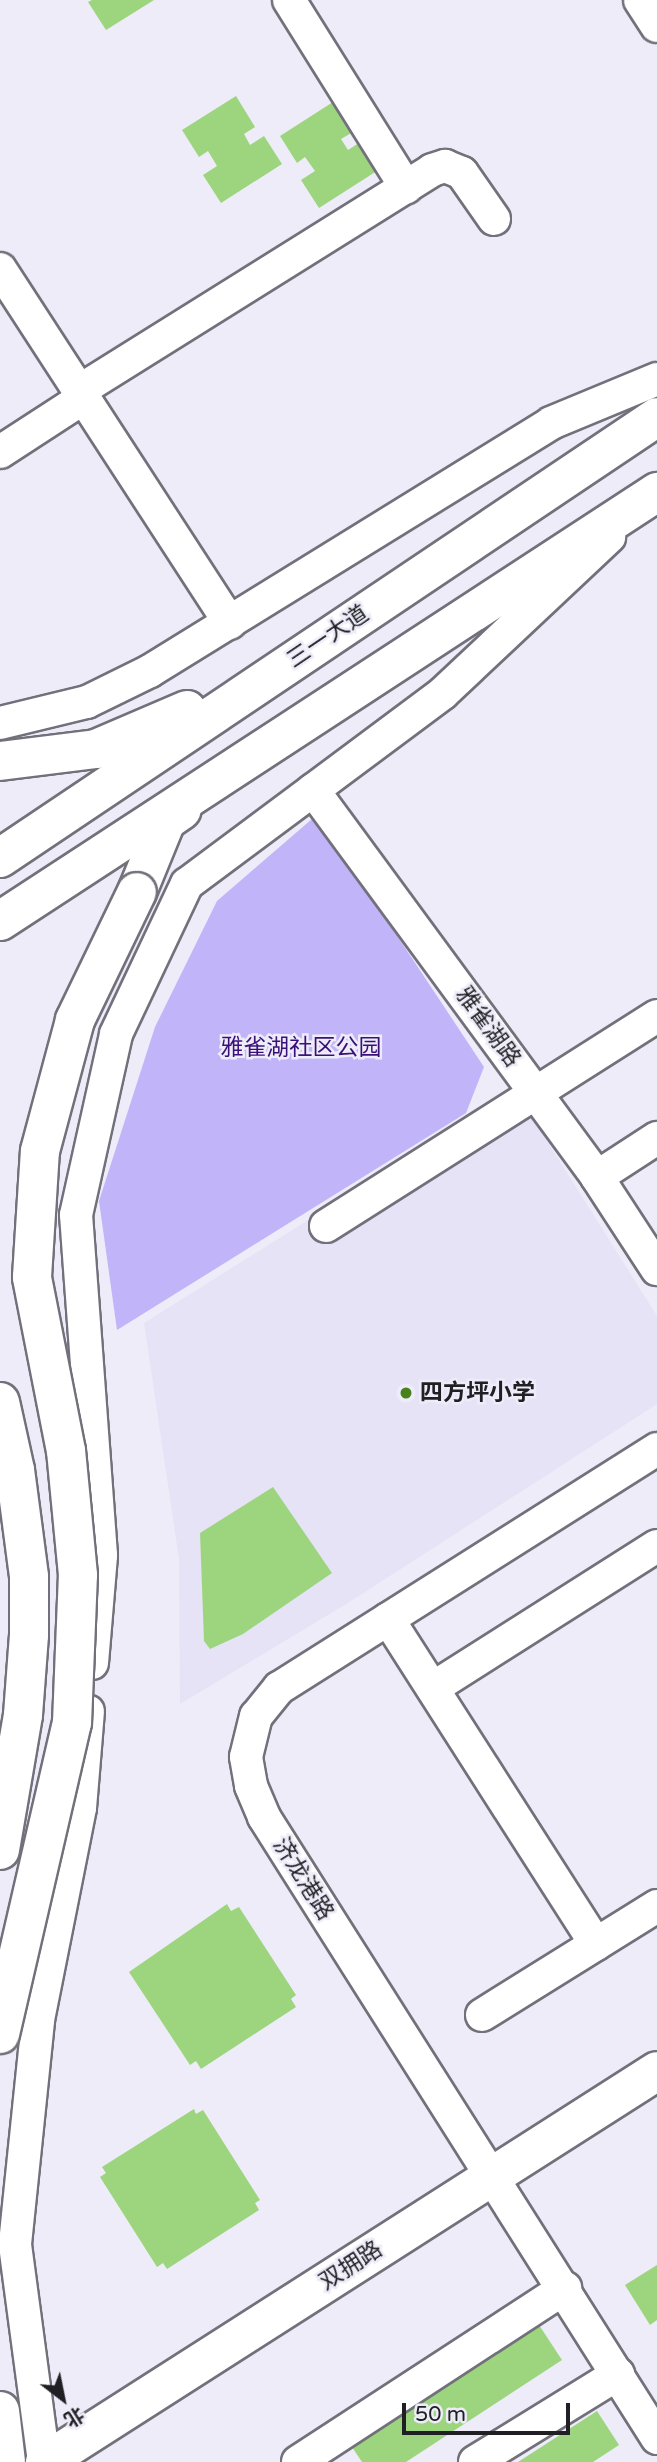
<!DOCTYPE html>
<html>
<head>
<meta charset="utf-8">
<style>
	body { margin:0 }
	#map { position:relative; width:657px; height:2462px; overflow:hidden; background:#edecf8; font-family:"Varela Round","Noto Sans SC",sans-serif }
	div>[style] { position:absolute }
	.built>* { inset:0; background:#e6e3f7 }
	.green>* { inset:0; background:#c1b4f9 }
	.building>* { inset:0; background:#9dd57f }
	.roads { filter:drop-shadow(2px 0 #72717b) drop-shadow(-2px 0 #72717b) drop-shadow(0 2px #72717b) drop-shadow(0 -2px #72717b) }
	.minor>* { height:32px; margin:-16px; padding:0 16px; transform-origin:16px; border-radius:16px; background:#fff }
	.major>* { height:38px; margin:-19px; padding:0 19px; transform-origin:19px; border-radius:19px; background:#fff }
	.highway>* { height:38px; margin:-19px; padding:0 19px; transform-origin:19px; border-radius:19px; background:#fff }
	.bridges { filter:drop-shadow(2px 0 #72717b) drop-shadow(-2px 0 #72717b) drop-shadow(0 2px #72717b) drop-shadow(0 -2px #72717b) }
	.highway-bridge>* { height:38px; margin:-19px; padding:0 19px; transform-origin:19px; border-radius:19px; background:#fff }
	.dots>* { width:19px; height:19px; translate:-50% -50%; box-sizing:border-box; border:4px solid #edecf8; border-radius:50% }
	span { translate:-50% -50%; white-space:nowrap; text-align:center; line-height:1.15; -webkit-text-stroke:5px #edecf8; paint-order:stroke }
	.street-label { font-size:23px; color:#202024 }
	.park-label { font-size:23px; color:#390f79 }
	.poi-label { font-size:23px; color:#202024; font-weight:700 }
	.left { translate:0 -50%; text-align:left }
	.north { position:absolute; left:28px; top:2364px; width:70px; height:70px; -webkit-text-stroke:5px #edecf8; paint-order:stroke; rotate:148deg; font-size:19px; font-weight:700; line-height:28px; text-align:center; color:#202024 }
	.north::after { content:''; display:block; margin:auto; width:24px; height:32px; background:#202024; clip-path:polygon(50% 0,100% 100%,50% 72%,0 100%) }
	.scale { position:absolute; left:402px; top:2403px; width:168px; height:32px; box-sizing:border-box; border:4px solid #202024; border-top:0; padding-left:9px; font-size:21px; line-height:24px; white-space:nowrap; color:#202024; -webkit-text-stroke:5px #edecf8; paint-order:stroke }
</style>
</head>
<body>
<div id="map">
	<div class="built">
		<i style="clip-path:polygon(515px 1090px,657px 1316px,657px 1404px,351px 1601px,180px 1704px,179px 1559px,144px 1323px)"></i>
	</div>
	<div class="green">
		<i style="clip-path:polygon(312px 819px,335px 842px,484px 1067px,466px 1113px,117px 1330px,99px 1201px,155px 1027px,217px 901px)"></i>
	</div>
	<div class="building">
		<i style="clip-path:polygon(92px 0,154px 0,106px 30px,88px 2px)"></i>
		<i style="clip-path:polygon(236px 96px,255px 127px,244px 134px,250px 145px,264px 136px,282px 164px,221px 203px,203px 175px,217px 166px,208px 151px,199px 157px,182px 130px)"></i>
		<i style="clip-path:polygon(333px 102px,353px 132px,341px 139px,348px 150px,362px 141px,380px 169px,319px 208px,301px 180px,315px 171px,305px 157px,297px 163px,280px 136px)"></i>
		<i style="clip-path:polygon(273px 1487px,332px 1573px,243px 1634px,210px 1649px,204px 1641px,200px 1533px)"></i>
		<i style="clip-path:polygon(227px 1904px,231px 1911px,239px 1907px,296px 1995px,291px 1999px,296px 2007px,201px 2069px,196px 2061px,190px 2065px,129px 1972px)"></i>
		<i style="clip-path:polygon(194px 2109px,196px 2114px,203px 2110px,260px 2200px,255px 2203px,259px 2210px,167px 2269px,163px 2263px,157px 2267px,100px 2177px,106px 2173px,102px 2167px)"></i>
		<i style="clip-path:polygon(657px 2265px,657px 2320px,650px 2325px,625px 2285px)"></i>
		<i style="clip-path:polygon(539px 2325px,562px 2360px,406px 2462px,362px 2462px,352px 2447px)"></i>
		<i style="clip-path:polygon(597px 2411px,619px 2445px,593px 2462px,518px 2462px)"></i>
	</div>
	<div class="roads">
		<div class="minor">
			<i style="left:289px;top:0;width:221px;rotate:58deg"></i>
			<i style="left:640px;top:0;width:31px;rotate:57deg"></i>
			<i style="left:0;top:269px;width:422px;rotate:57deg"></i>
			<i style="left:79px;top:391px;width:416px;rotate:-32deg"></i>
			<i style="left:432px;top:170px;width:14px;rotate:-17deg"></i>
			<i style="left:445px;top:166px;width:18px;rotate:22deg"></i>
			<i style="left:462px;top:173px;width:56px;rotate:55.2deg"></i>
			<i style="left:0;top:452px;width:99px;rotate:-33deg"></i>
			<i style="left:0;top:723px;width:89px;rotate:-13.6deg"></i>
			<i style="left:87px;top:702px;width:70px;rotate:-26.2deg"></i>
			<i style="left:150px;top:671px;width:471px;rotate:-31.7deg"></i>
			<i style="left:551px;top:423px;width:115px;rotate:-22.5deg"></i>
			<i style="left:313px;top:790px;width:480px;rotate:53.7deg"></i>
			<i style="left:597px;top:1177px;width:110px;rotate:56.9deg"></i>
			<i style="left:597px;top:1177px;width:72px;rotate:-33deg"></i>
			<i style="left:326px;top:1226px;width:392px;rotate:-32.4deg"></i>
			<i style="left:657px;top:1449px;width:447px;rotate:147.7deg"></i>
			<i style="left:279px;top:1688px;width:36px;rotate:129deg"></i>
			<i style="left:256px;top:1716px;width:42px;rotate:103.7deg"></i>
			<i style="left:246px;top:1757px;width:29px;rotate:80deg"></i>
			<i style="left:251px;top:1786px;width:34px;rotate:67deg"></i>
			<i style="left:264px;top:1817px;width:735px;rotate:57.67deg"></i>
			<i style="left:388px;top:1619px;width:386px;rotate:57.4deg"></i>
			<i style="left:92px;top:1663px;width:108px;rotate:-85.2deg"></i>
			<i style="left:101px;top:1555px;width:341px;rotate:-94.2deg"></i>
			<i style="left:76px;top:1215px;width:185px;rotate:-77.5deg"></i>
			<i style="left:116px;top:1034px;width:166px;rotate:-64.7deg"></i>
			<i style="left:187px;top:884px;width:319px;rotate:-36.7deg"></i>
			<i style="left:443px;top:693px;width:228px;rotate:-43.2deg"></i>
			<i style="left:433px;top:1688px;width:265px;rotate:-32.4deg"></i>
			<i style="left:482px;top:2015px;width:206px;rotate:-31.9deg"></i>
			<i style="left:44px;top:2462px;width:220px;rotate:-97.6deg"></i>
			<i style="left:15px;top:2244px;width:225px;rotate:-84.1deg"></i>
			<i style="left:38px;top:2020px;width:216px;rotate:-78.8deg"></i>
			<i style="left:80px;top:1808px;width:97px;rotate:-85.3deg"></i>
			<i style="left:298px;top:2462px;width:319px;rotate:-33.1deg"></i>
			<i style="left:475px;top:2462px;width:168px;rotate:-31.6deg"></i>
		</div>
		<div class="major">
			<i style="left:45px;top:2462px;width:726px;rotate:-32.57deg"></i>
		</div>
		<div class="highway">
			<i style="left:0;top:761px;width:97px;rotate:-7.1deg"></i>
			<i style="left:96px;top:749px;width:99px;rotate:-23.2deg"></i>
			<i style="left:0;top:858px;width:791px;rotate:-33.87deg"></i>
			<i style="left:137px;top:892px;width:77px;rotate:-67.8deg"></i>
			<i style="left:166px;top:821px;width:19px;rotate:-35deg"></i>
			<i style="left:0;top:921px;width:785px;rotate:-33.14deg"></i>
			<i style="left:0;top:1402px;width:70px;rotate:77.6deg"></i>
			<i style="left:15px;top:1470px;width:108px;rotate:82.5deg"></i>
			<i style="left:29px;top:1577px;width:58px;rotate:90deg"></i>
			<i style="left:29px;top:1635px;width:80px;rotate:94.3deg"></i>
			<i style="left:23px;top:1715px;width:137px;rotate:99.7deg"></i>
			<i style="left:0;top:2411px;width:51px;rotate:83.3deg"></i>
		</div>
	</div>
	<div class="bridges">
		<div class="highway-bridge">
			<i style="left:0;top:2034px;width:319px;rotate:-77deg"></i>
			<i style="left:72px;top:1723px;width:148px;rotate:-87.7deg"></i>
			<i style="left:78px;top:1575px;width:125px;rotate:-95.5deg"></i>
			<i style="left:66px;top:1451px;width:177px;rotate:-101.1deg"></i>
			<i style="left:32px;top:1277px;width:126px;rotate:-86.4deg"></i>
			<i style="left:40px;top:1151px;width:136px;rotate:-75deg"></i>
			<i style="left:75px;top:1020px;width:142px;rotate:-64.2deg"></i>
		</div>
	</div>
	<div class="dots">
		<i style="left:406px;top:1393px;background:#47821d"></i>
	</div>
	<div class="street-label">
		<span style="left:328px;top:637px;rotate:-34deg">三一大道</span>
		<span style="left:488px;top:1027px;rotate:54deg">雅雀湖路</span>
		<span style="left:303px;top:1879px;rotate:58deg">济龙港路</span>
		<span style="left:351px;top:2266px;rotate:-33deg">双拥路</span>
	</div>
	<div class="park-label">
		<span style="left:301px;top:1048px">雅雀湖社区公园</span>
	</div>
	<div class="poi-label">
		<span class="left" style="left:420px;top:1393px">四方坪小学</span>
	</div>
	<div class="north">北</div>
	<div class="scale">50 m</div>
</div>
</body>
</html>
